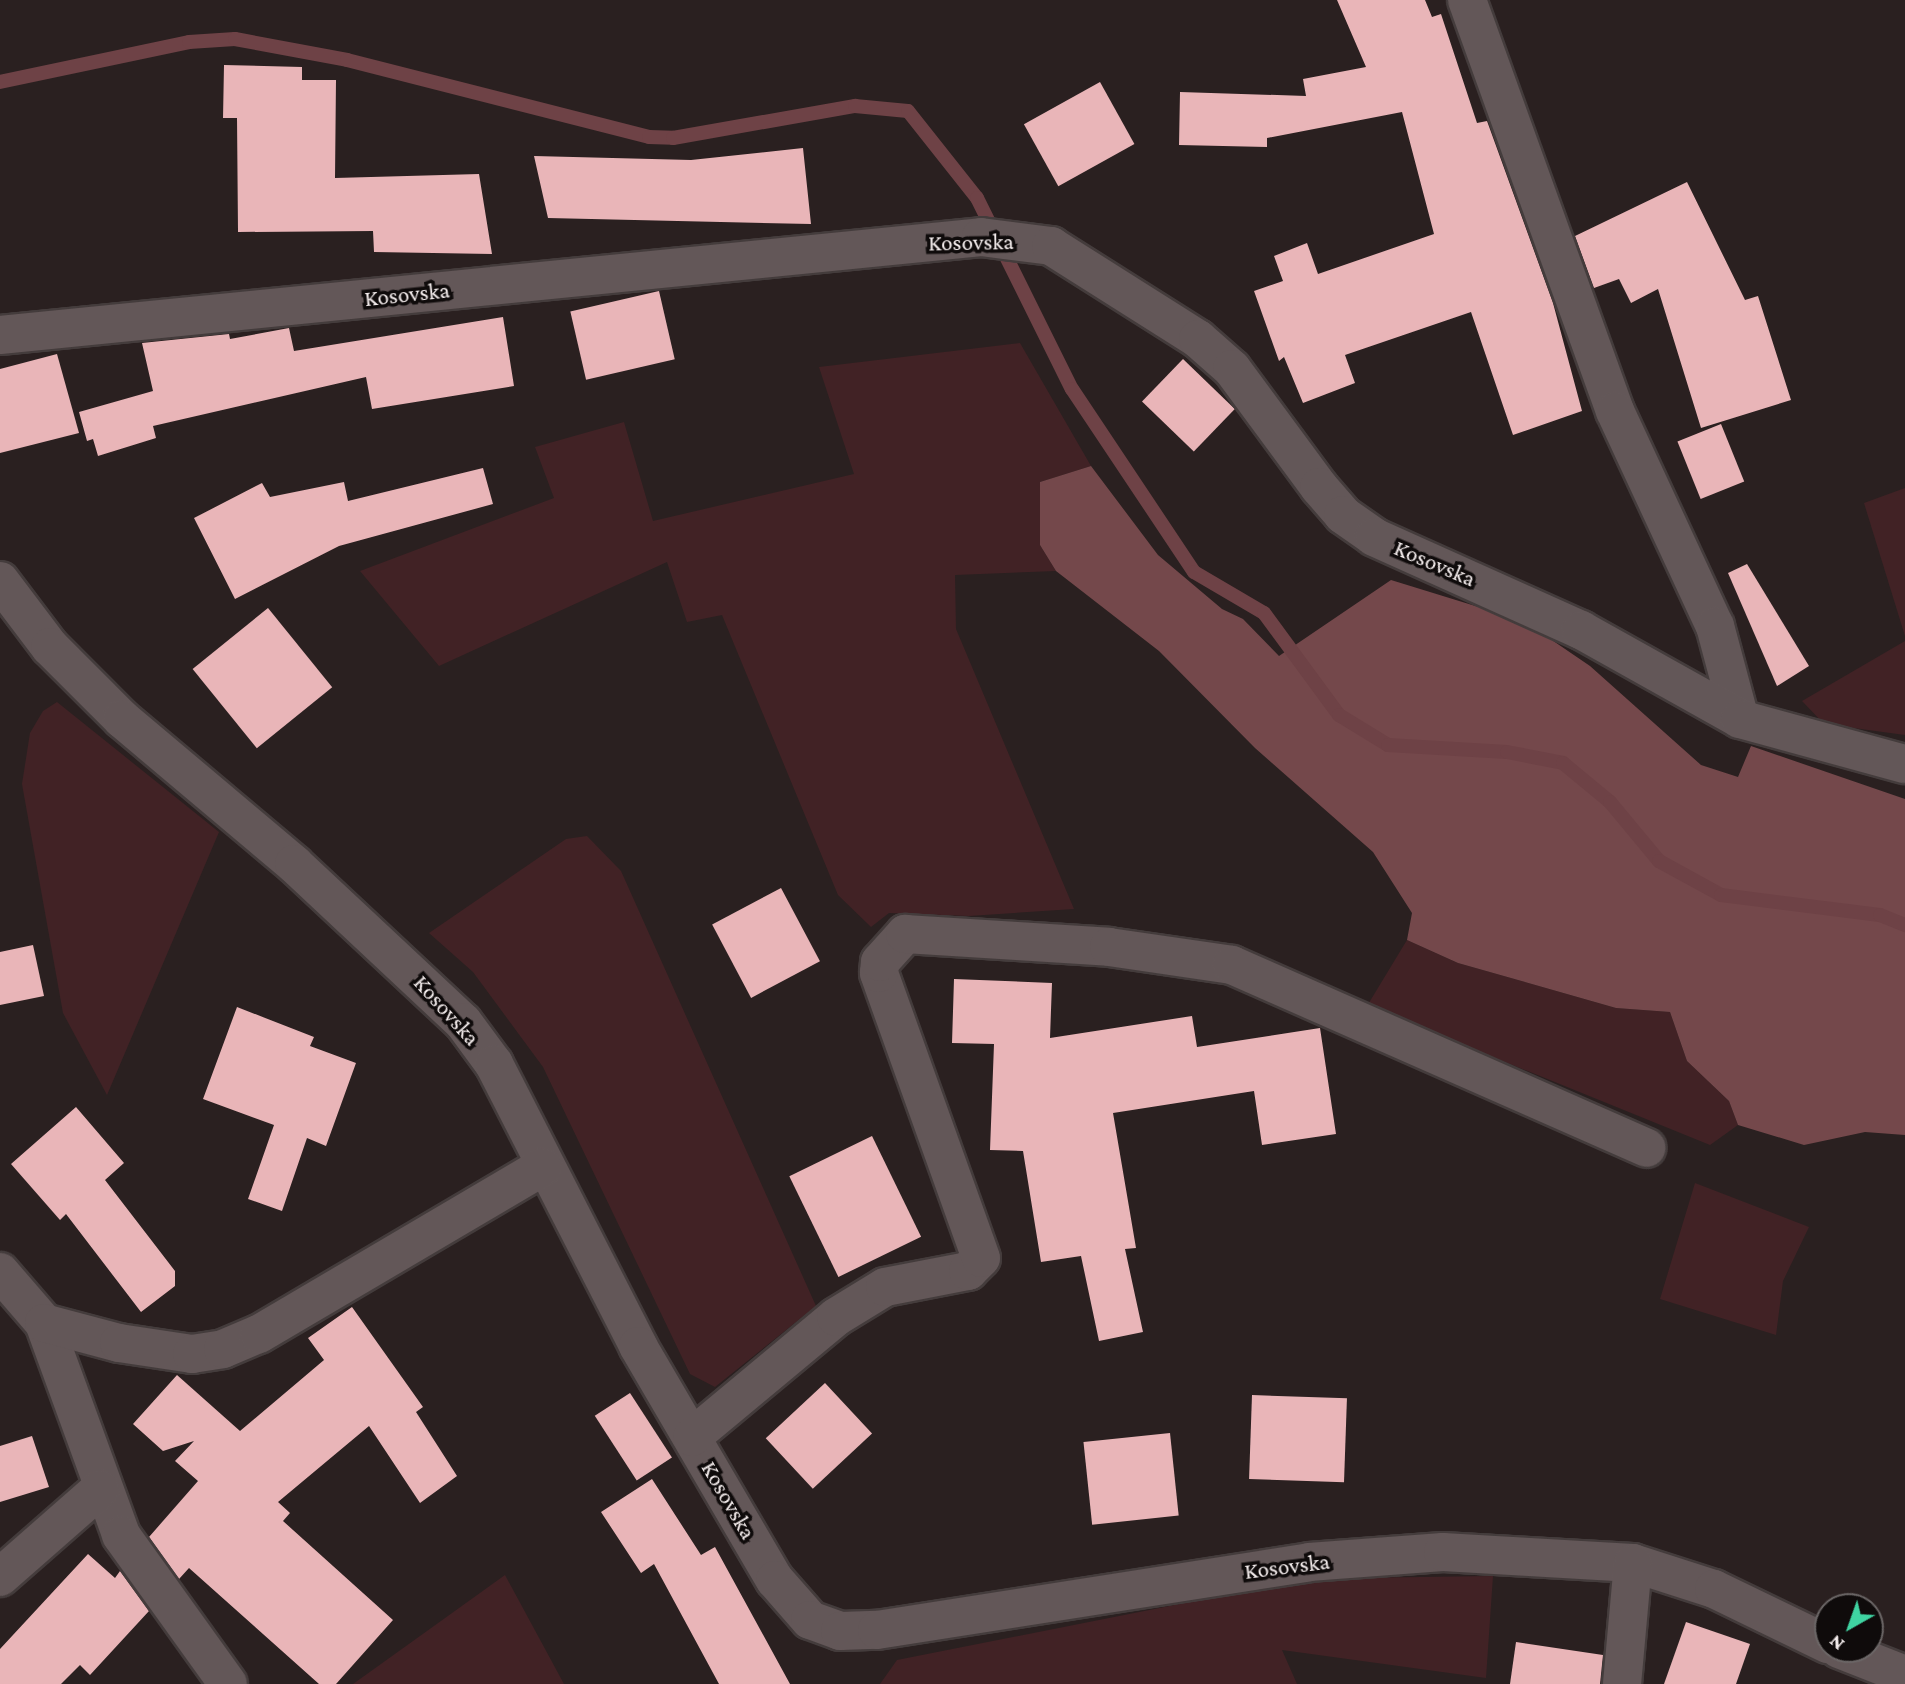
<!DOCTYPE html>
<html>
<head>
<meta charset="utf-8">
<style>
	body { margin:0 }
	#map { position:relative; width:1905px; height:1684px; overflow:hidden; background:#2a2020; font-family:"Crimson Pro",serif }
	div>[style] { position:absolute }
	.green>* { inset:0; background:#412225 }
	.forest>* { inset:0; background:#74484b }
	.stream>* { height:14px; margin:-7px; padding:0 7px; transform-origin:7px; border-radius:7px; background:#6e4246 }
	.building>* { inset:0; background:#e9b5b8; transform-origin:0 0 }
	.roads { filter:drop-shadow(2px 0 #443c3c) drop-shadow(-2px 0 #443c3c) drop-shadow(0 2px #443c3c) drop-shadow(0 -2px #443c3c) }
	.minor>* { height:38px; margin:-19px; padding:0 19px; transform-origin:19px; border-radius:19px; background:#635758 }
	span { translate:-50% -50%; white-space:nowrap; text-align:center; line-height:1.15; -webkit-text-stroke:7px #0f0b0b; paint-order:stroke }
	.street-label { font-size:23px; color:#f5eeee }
	.north { position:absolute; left:1814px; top:1593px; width:70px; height:70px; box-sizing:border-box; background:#0f0b0b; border:2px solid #6b6666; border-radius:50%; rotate:220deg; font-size:19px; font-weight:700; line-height:28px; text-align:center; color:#f5eeee }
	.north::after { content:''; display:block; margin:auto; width:24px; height:32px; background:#3fd4a2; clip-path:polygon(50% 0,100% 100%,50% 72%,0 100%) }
</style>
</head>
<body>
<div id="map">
	<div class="green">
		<i style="clip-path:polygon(1020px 343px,1091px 466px,1040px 482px,1040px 545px,1056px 571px,955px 575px,956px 629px,1074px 909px,969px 916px,889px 913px,871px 927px,838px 895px,722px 615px,687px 622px,667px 562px,439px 666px,360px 571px,554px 498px,535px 447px,624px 422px,653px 521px,854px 474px,819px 367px)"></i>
		<i style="clip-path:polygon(1905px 488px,1905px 636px,1864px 503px)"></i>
		<i style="clip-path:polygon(1905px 641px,1905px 735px,1824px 724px,1802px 701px)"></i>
		<i style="clip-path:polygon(57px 702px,219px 832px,107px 1095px,63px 1013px,22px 784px,30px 733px,43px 711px)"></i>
		<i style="clip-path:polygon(587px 836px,621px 871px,816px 1306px,715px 1387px,690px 1374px,543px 1067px,473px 972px,429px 933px,566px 839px)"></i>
		<i style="clip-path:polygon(1407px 940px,1458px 963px,1616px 1008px,1670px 1012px,1687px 1061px,1729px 1101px,1738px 1125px,1710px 1145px,1367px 1006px)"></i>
		<i style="clip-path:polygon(1695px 1183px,1809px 1227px,1783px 1281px,1776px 1335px,1660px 1299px)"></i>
		<i style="clip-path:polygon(505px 1575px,564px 1684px,353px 1684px,420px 1636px)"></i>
		<i style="clip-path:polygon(1493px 1576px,1486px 1678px,1282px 1650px,1297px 1684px,880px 1684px,897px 1660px,1250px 1590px,1350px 1578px)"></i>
	</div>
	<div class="forest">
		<i style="clip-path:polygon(1091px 466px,1158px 555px,1222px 609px,1243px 619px,1279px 656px,1391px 580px,1524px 621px,1590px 666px,1701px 765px,1738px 777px,1751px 746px,1905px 799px,1905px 1135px,1865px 1132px,1804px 1145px,1738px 1125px,1729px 1101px,1687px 1061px,1670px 1012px,1616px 1008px,1458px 963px,1407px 940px,1412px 913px,1373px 852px,1255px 748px,1159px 651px,1056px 571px,1040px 545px,1040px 482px)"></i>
	</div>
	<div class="stream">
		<i style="left:0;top:82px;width:193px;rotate:-11.9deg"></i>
		<i style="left:189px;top:42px;width:46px;rotate:-3.7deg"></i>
		<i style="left:235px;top:39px;width:114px;rotate:10.6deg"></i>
		<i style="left:347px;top:60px;width:312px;rotate:14.3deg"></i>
		<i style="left:649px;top:137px;width:24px;rotate:2deg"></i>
		<i style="left:673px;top:138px;width:185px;rotate:-10deg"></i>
		<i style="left:855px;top:106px;width:53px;rotate:5.4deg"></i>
		<i style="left:908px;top:111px;width:111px;rotate:51.6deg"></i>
		<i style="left:977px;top:198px;width:213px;rotate:63.6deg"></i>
		<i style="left:1072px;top:389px;width:220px;rotate:56.3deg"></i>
		<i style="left:1194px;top:572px;width:81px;rotate:30.4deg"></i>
		<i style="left:1264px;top:613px;width:127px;rotate:53.7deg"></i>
		<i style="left:1339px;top:715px;width:57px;rotate:31.5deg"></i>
		<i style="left:1388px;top:745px;width:119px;rotate:3.4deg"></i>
		<i style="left:1507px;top:752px;width:57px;rotate:11.1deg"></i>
		<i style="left:1563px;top:763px;width:61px;rotate:39.7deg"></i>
		<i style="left:1610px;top:802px;width:77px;rotate:50.3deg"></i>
		<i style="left:1659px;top:861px;width:71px;rotate:28.7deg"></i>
		<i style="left:1721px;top:895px;width:160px;rotate:7.2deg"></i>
		<i style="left:1880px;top:915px;width:27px;rotate:22deg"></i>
	</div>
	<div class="building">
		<i style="clip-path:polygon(1337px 0,1425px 0,1432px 17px,1441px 14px,1477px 123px,1487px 121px,1553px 303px,1582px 411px,1513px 435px,1471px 312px,1345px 355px,1355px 383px,1303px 403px,1284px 357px,1279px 361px,1254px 291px,1283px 281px,1274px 256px,1307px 243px,1318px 274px,1434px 234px,1402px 112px,1267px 138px,1267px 147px,1179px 145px,1180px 92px,1306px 96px,1303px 79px,1366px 67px)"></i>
		<i style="clip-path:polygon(224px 65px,302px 67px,302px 80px,336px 80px,335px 178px,479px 174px,492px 254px,374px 252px,373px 231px,238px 232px,237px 118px,223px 118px)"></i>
		<i style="left:1100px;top:82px;width:71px;height:87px;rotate:61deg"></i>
		<i style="clip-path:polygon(803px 148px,811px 224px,548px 218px,534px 156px,691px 160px)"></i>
		<i style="clip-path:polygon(1687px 182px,1745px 300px,1758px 296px,1791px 400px,1701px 428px,1658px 289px,1631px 303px,1619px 279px,1594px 288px,1575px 236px)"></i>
		<i style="left:659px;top:291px;width:70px;height:91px;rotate:77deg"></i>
		<i style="clip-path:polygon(503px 317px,514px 386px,372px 409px,366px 377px,153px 426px,156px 438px,98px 456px,93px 439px,87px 441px,79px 412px,153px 391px,142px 343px,229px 334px,230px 339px,289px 328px,294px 351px)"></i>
		<i style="clip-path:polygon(57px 354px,79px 433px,0 453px,0 369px)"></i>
		<i style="left:1183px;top:359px;width:72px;height:59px;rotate:44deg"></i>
		<i style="left:1721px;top:424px;width:62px;height:47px;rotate:68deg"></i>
		<i style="clip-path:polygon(483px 468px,493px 504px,339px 546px,235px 599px,194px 518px,262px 483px,270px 497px,344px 482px,348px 501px)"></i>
		<i style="clip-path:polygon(1747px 564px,1809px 666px,1777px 686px,1728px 573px)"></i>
		<i style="left:268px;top:608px;width:102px;height:97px;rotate:51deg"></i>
		<i style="left:781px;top:888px;width:83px;height:78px;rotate:62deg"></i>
		<i style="clip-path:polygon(33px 945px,44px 996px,0 1005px,0 952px)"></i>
		<i style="clip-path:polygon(954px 979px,1052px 983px,1050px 1038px,1192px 1016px,1197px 1047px,1320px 1028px,1336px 1134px,1262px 1145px,1254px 1091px,1113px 1113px,1136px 1248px,1125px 1249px,1143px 1332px,1099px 1341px,1081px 1256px,1041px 1262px,1023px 1151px,990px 1150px,994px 1044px,952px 1043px)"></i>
		<i style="clip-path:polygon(237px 1007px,314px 1037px,310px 1046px,356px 1063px,326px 1146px,307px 1138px,282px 1211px,248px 1199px,274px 1125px,203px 1099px)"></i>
		<i style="clip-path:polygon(76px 1107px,124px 1163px,105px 1180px,175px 1271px,175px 1286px,141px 1312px,66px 1214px,60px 1220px,11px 1164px)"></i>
		<i style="left:872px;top:1136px;width:112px;height:92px;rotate:64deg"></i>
		<i style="clip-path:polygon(352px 1307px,423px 1407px,416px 1412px,457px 1476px,420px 1503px,369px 1426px,278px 1502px,290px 1513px,283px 1521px,393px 1620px,336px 1684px,319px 1684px,189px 1568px,179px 1579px,149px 1537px,198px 1481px,175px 1461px,194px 1441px,163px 1451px,133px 1424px,177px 1375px,240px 1431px,324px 1360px,308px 1338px)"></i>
		<i style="left:825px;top:1383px;width:69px;height:81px;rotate:47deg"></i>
		<i style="left:630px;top:1393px;width:77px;height:42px;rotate:57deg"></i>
		<i style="left:1252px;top:1395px;width:95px;height:84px;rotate:2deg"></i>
		<i style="left:1170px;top:1433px;width:83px;height:87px;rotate:84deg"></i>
		<i style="clip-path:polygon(32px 1436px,49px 1487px,0 1502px,0 1446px)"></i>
		<i style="clip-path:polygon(652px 1479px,701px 1555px,715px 1547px,790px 1684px,719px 1684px,654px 1564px,641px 1573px,601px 1512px)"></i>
		<i style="clip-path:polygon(88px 1554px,115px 1578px,120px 1571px,149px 1611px,90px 1675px,80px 1665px,61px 1684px,0 1684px,0 1649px)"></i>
		<i style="clip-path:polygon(1686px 1622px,1750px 1644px,1736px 1684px,1664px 1684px)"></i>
		<i style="clip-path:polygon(1516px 1642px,1603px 1655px,1600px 1684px,1510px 1684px)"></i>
	</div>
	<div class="roads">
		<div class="minor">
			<i style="left:1467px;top:0;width:437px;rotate:70.2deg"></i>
			<i style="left:1615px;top:411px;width:237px;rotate:65.1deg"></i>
			<i style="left:1715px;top:626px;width:96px;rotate:75deg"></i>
			<i style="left:0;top:335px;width:986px;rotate:-5.7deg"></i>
			<i style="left:981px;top:237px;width:71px;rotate:7.3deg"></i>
			<i style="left:1051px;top:246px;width:174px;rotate:32.3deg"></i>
			<i style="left:1198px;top:339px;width:45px;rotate:41.4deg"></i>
			<i style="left:1232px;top:369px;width:147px;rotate:53.6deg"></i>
			<i style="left:1319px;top:487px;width:37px;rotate:49deg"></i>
			<i style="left:1343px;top:515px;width:38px;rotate:35deg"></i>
			<i style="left:1374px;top:537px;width:227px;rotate:24.2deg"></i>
			<i style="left:1581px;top:630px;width:182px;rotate:29.2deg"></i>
			<i style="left:1740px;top:719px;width:171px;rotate:15.3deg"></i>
			<i style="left:0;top:581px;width:83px;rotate:52.9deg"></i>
			<i style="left:50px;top:647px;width:102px;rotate:45deg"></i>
			<i style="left:122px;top:719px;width:225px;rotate:40.1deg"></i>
			<i style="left:294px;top:864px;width:231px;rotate:43.1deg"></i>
			<i style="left:463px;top:1022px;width:52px;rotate:53.6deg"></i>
			<i style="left:494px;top:1064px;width:317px;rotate:62.9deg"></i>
			<i style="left:638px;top:1346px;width:271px;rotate:59.7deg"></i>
			<i style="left:775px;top:1580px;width:53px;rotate:48.8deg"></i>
			<i style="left:810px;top:1620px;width:32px;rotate:20deg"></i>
			<i style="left:840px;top:1631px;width:37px;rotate:-2deg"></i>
			<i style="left:877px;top:1630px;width:437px;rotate:-8.9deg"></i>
			<i style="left:1309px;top:1562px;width:134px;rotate:-4.3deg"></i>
			<i style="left:1443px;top:1552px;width:190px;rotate:3.3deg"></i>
			<i style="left:1633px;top:1563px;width:85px;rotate:17.8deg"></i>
			<i style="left:1714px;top:1589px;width:127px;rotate:25.8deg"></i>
			<i style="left:0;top:1272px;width:67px;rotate:49.2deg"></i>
			<i style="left:44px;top:1323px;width:226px;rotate:70deg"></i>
			<i style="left:121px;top:1535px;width:183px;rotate:54.3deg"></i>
			<i style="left:44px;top:1323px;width:78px;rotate:14.9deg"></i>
			<i style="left:119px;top:1343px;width:74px;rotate:8.6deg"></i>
			<i style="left:192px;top:1354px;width:31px;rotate:-9deg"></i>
			<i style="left:223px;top:1349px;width:39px;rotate:-23deg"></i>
			<i style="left:259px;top:1334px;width:329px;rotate:-30.5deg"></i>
			<i style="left:692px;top:1437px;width:187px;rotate:-39.8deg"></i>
			<i style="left:836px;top:1317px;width:57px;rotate:-31.5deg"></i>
			<i style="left:885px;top:1287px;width:85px;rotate:-10.9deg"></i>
			<i style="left:968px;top:1271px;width:18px;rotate:-45deg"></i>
			<i style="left:981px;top:1258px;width:303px;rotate:-109.7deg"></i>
			<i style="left:879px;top:973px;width:11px;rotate:-85deg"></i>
			<i style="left:880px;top:962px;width:38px;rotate:-48deg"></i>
			<i style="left:905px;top:934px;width:204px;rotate:3.6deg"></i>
			<i style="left:1109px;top:947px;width:124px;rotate:8.3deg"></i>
			<i style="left:1232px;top:965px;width:453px;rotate:23.8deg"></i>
			<i style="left:0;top:1577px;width:133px;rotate:-41.3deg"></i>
			<i style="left:1839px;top:1649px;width:71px;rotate:21.5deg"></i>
			<i style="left:1622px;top:1684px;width:121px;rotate:-84.8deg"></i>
		</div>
	</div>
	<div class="street-label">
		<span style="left:971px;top:242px;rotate:-1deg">Kosovska</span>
		<span style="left:407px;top:294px;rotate:-6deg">Kosovska</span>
		<span style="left:1435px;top:563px;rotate:23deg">Kosovska</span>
		<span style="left:447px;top:1010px;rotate:48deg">Kosovska</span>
		<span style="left:729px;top:1500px;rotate:60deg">Kosovska</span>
		<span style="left:1287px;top:1566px;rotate:-7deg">Kosovska</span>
	</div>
	<div class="north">N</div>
</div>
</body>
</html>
